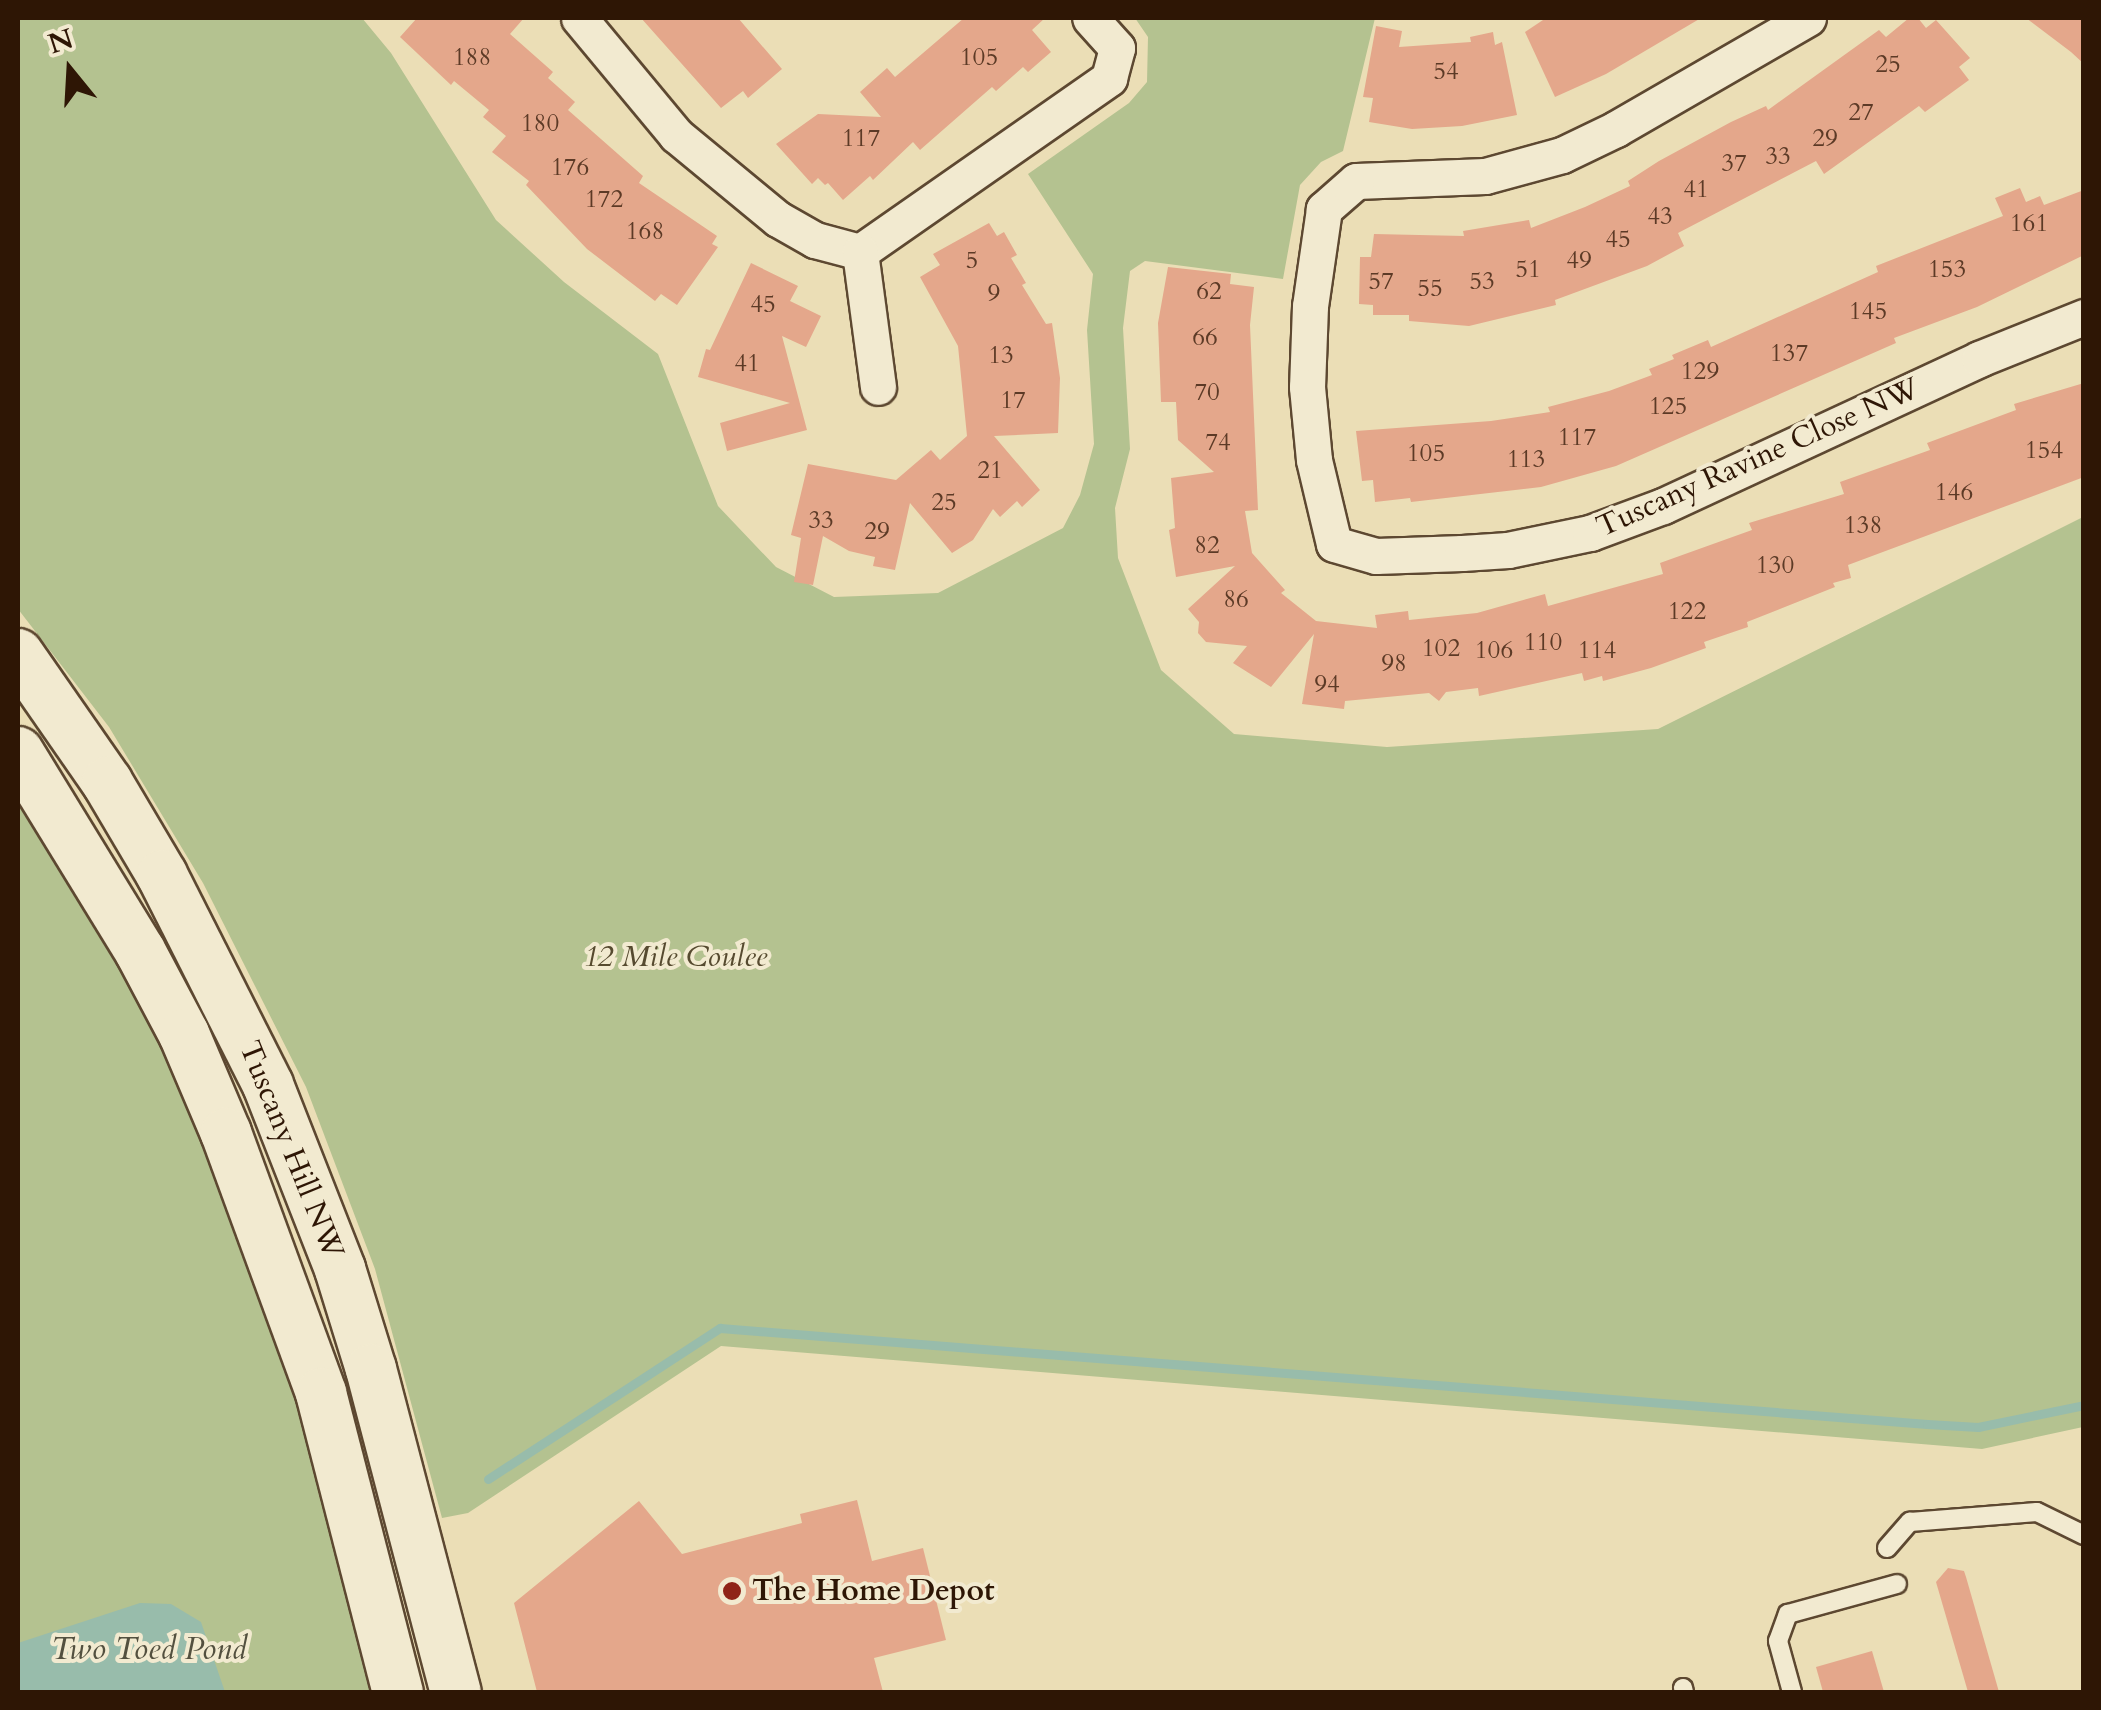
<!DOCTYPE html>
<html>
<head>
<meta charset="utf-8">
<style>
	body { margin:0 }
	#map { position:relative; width:2101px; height:1710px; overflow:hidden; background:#ebdeb6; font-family:Cardo,serif }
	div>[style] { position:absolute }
	.green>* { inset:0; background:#b4c290 }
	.water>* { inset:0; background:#98bcab }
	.stream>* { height:9px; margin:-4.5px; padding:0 4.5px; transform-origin:4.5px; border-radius:4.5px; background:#98bcab }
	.building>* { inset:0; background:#e4a78b }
	.roads { filter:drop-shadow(2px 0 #5d4831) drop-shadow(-2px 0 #5d4831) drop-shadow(0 2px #5d4831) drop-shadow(0 -2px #5d4831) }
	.lane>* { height:18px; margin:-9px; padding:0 9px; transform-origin:9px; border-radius:9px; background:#f2ead0 }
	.street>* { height:35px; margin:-17.5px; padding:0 17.5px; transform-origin:17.5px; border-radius:17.5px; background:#f2ead0 }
	.secondary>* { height:50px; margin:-25px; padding:0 25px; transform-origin:25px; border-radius:25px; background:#f2ead0 }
	.dots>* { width:28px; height:28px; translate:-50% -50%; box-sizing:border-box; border:5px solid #f2ead0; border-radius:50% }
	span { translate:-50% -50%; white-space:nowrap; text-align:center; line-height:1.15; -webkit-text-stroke:8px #f2ead0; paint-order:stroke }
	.number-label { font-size:25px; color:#5c3a26 }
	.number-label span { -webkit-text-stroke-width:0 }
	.street-label { font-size:30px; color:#2e1605 }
	.park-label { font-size:30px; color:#564a2f; font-style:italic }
	.poi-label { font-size:30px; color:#2e1605; font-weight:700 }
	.left { translate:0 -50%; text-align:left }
	.water-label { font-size:32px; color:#53503f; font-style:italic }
	.frame { position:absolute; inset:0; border:20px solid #2e1605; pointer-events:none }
	.north { position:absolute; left:20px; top:20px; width:100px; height:100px; -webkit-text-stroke:8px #f2ead0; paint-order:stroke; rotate:342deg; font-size:28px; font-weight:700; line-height:40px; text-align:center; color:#2e1605 }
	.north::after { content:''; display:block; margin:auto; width:35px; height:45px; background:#2e1605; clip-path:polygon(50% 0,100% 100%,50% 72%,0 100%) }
</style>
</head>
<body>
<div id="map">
	<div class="green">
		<i style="clip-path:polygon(18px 18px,362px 18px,391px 53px,496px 220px,564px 282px,658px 354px,718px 506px,776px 567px,834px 597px,938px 593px,1063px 528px,1080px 495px,1094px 444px,1087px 330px,1093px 274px,1028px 174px,1129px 103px,1147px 82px,1148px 37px,1135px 18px,1375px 18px,1343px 151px,1321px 162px,1300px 185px,1283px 279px,1145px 261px,1130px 271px,1123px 328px,1130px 449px,1115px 508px,1118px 558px,1161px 670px,1234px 734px,1387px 747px,1658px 729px,2083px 517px,2083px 1427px,1982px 1449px,721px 1346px,468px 1513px,442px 1518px,375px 1269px,306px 1087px,203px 883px,109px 727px,18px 609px)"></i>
		<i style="clip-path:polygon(18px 793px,75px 879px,179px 1077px,284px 1331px,381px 1692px,18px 1692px)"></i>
	</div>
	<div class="water">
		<i style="clip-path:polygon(140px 1603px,171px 1604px,201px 1622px,225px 1692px,18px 1692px,18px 1643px)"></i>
	</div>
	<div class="stream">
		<i style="left:488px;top:1479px;width:277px;rotate:-33.1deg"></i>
		<i style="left:720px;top:1328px;width:1211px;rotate:4.55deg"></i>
		<i style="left:1927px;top:1424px;width:51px;rotate:3.4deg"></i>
		<i style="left:1978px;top:1427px;width:108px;rotate:-11.7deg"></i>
	</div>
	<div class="building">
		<i style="clip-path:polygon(417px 18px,524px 18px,510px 34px,553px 72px,548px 78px,575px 102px,568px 110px,643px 176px,639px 183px,717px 236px,712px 244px,718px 247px,677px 305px,661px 294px,655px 301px,587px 249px,526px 185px,529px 181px,492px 152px,506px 136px,483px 117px,489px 110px,454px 81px,451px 85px,400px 37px)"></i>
		<i style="clip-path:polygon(641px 18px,738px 18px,782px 69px,748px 98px,743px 91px,721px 108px)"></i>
		<i style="clip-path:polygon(964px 18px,1045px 18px,1032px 30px,1051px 52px,1028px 72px,1023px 67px,996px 91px,992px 87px,920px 150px,913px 142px,873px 180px,870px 176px,843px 200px,828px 183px,825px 185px,818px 178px,812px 184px,776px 144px,818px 114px,881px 117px,860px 92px,887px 68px,895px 77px)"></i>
		<i style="clip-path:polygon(1546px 18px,1701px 18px,1606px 74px,1555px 97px,1525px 32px)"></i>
		<i style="clip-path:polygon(1909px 18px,1918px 18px,1926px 28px,1936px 20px,1970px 58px,1959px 67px,1969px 80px,1925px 112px,1919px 106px,1824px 174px,1816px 161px,1678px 233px,1684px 246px,1647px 266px,1555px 300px,1556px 305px,1469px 326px,1409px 321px,1409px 315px,1373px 315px,1373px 305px,1359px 304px,1360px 257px,1371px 257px,1374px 234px,1464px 236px,1463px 231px,1529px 220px,1531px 228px,1585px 207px,1630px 186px,1628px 181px,1659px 161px,1731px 122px,1766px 106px,1768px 110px,1879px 30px,1886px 37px)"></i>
		<i style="clip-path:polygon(2026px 18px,2084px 18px,2084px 64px,2071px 52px)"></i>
		<i style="clip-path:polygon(1376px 26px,1402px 31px,1399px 47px,1471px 42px,1470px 37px,1493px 32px,1495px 45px,1502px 42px,1517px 115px,1462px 126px,1412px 129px,1369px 122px,1373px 98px,1363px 97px)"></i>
		<i style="clip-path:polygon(2020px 188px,2026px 202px,2040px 196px,2044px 205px,2084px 190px,2084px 255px,1977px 307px,1894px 338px,1896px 343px,1616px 466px,1541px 487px,1411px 502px,1410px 498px,1375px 502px,1373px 480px,1362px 481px,1356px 431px,1491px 421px,1550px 412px,1548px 407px,1609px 391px,1652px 375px,1649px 369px,1674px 359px,1672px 355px,1708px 340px,1711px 347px,1878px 272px,1876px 266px,2003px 216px,1995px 198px)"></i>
		<i style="clip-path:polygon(989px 223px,997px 236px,1004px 232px,1017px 255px,1011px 258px,1026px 283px,1022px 285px,1046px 324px,1052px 323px,1060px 378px,1058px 433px,994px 436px,1040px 490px,1022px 507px,1017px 501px,1000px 517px,993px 509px,973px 540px,952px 553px,910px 503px,895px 570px,873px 566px,875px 557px,849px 551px,823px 536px,813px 585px,794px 582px,801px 538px,791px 535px,808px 464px,896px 480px,931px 450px,940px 460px,967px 436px,958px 346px,920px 277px,940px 265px,933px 254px)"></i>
		<i style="clip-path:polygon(751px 263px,798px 286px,790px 301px,821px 316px,806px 347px,782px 336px,807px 430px,727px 451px,720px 423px,790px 403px,698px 377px,706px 349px,710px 350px)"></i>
		<i style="clip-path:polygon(1168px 267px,1231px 274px,1230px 284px,1254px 287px,1250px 325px,1258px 510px,1245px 511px,1252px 553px,1285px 590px,1281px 593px,1316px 621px,1377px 628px,1375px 615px,1408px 611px,1409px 620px,1477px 613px,1545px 594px,1548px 606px,1663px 574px,1660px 563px,1752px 530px,1749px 523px,1844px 494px,1840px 482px,1930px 450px,1927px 443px,2016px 410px,2014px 404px,2084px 383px,2084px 477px,1848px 565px,1851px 578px,1833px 583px,1835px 587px,1747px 622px,1748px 627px,1704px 642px,1706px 648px,1651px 668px,1603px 681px,1602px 676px,1584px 681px,1582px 673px,1479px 696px,1478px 688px,1446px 692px,1439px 701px,1429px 693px,1345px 701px,1344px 709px,1302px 704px,1314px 634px,1271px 687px,1233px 663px,1247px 646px,1206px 642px,1198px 633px,1199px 622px,1188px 609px,1235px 566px,1176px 577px,1169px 530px,1175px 528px,1171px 478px,1214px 472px,1178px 440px,1176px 402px,1161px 402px,1158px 323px)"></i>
		<i style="clip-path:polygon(857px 1500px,872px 1561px,923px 1548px,946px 1640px,874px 1658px,883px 1692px,537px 1692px,514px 1603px,639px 1501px,682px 1554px,802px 1523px,800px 1514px)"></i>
		<i style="clip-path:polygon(1948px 1568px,1964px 1571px,1966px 1577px,1999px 1692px,1968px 1692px,1936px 1582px)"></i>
		<i style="clip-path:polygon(1872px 1651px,1884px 1692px,1823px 1692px,1816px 1667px)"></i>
	</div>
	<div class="roads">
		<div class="lane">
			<i style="left:1887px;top:1548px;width:35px;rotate:-49deg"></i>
			<i style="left:1910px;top:1522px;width:127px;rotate:-4.5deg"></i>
			<i style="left:2037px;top:1512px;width:52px;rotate:26.1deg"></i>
			<i style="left:1683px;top:1688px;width:4px;rotate:76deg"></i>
			<i style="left:1792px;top:1692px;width:53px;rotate:-105.4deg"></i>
			<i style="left:1778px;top:1641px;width:29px;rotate:-70deg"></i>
			<i style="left:1788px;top:1614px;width:113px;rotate:-15.4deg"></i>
		</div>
		<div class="street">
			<i style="left:579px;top:18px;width:152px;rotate:50.3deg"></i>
			<i style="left:676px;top:135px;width:132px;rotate:39.5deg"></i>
			<i style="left:778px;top:219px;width:43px;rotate:29.6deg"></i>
			<i style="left:815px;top:240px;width:47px;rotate:14.9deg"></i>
			<i style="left:860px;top:252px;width:304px;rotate:-34.9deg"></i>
			<i style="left:1109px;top:78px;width:31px;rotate:-75deg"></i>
			<i style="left:1117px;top:48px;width:40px;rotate:-132deg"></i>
			<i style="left:1808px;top:18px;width:222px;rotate:150deg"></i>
			<i style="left:1616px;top:129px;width:60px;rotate:154.3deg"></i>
			<i style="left:1562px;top:155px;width:80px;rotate:164.7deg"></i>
			<i style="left:1485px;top:176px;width:129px;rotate:177.8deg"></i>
			<i style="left:1356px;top:181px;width:43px;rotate:138.8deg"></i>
			<i style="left:1324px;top:209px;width:98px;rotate:98.2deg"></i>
			<i style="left:1310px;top:306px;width:81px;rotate:92.1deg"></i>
			<i style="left:1307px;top:387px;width:73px;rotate:84.5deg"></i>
			<i style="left:1314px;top:460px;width:86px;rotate:76.6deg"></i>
			<i style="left:1334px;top:544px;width:44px;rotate:15.9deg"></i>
			<i style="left:1376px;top:556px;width:86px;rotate:-2deg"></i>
			<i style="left:1462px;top:553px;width:46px;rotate:-3.7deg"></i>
			<i style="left:1508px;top:550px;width:84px;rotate:-11.7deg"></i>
			<i style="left:1590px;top:533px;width:78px;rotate:-20.3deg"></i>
			<i style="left:1663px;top:506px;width:349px;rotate:-24.9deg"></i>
			<i style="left:1979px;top:359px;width:113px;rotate:-21.8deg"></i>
			<i style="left:860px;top:252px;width:136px;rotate:82.4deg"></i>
		</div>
		<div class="secondary">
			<i style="left:18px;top:654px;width:156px;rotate:55.2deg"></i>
			<i style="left:107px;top:782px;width:108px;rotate:59.4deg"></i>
			<i style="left:162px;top:875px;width:235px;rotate:63.2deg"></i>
			<i style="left:268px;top:1085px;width:198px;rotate:68.6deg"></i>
			<i style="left:340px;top:1269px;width:105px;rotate:72.8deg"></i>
			<i style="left:371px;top:1369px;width:334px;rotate:75.3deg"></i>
			<i style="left:18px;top:752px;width:233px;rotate:58.5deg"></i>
			<i style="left:140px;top:951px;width:94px;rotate:62.1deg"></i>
			<i style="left:184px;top:1034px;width:108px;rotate:67deg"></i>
			<i style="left:226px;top:1133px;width:277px;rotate:69.9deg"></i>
			<i style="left:321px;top:1393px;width:309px;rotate:75.6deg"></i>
		</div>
	</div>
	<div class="dots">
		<i style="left:732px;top:1591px;background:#8f2418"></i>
	</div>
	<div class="number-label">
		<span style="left:472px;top:57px">188</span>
		<span style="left:979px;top:57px">105</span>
		<span style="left:1888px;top:64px">25</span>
		<span style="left:1446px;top:71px">54</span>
		<span style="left:1861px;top:112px">27</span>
		<span style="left:540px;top:123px">180</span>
		<span style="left:861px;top:138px">117</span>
		<span style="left:1825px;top:138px">29</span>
		<span style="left:1778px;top:156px">33</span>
		<span style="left:1734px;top:163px">37</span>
		<span style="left:570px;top:167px">176</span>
		<span style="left:1696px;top:189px">41</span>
		<span style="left:604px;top:199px">172</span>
		<span style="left:1660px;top:216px">43</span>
		<span style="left:2029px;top:223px">161</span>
		<span style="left:645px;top:231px">168</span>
		<span style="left:1618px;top:239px">45</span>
		<span style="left:972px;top:260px">5</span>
		<span style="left:1579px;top:260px">49</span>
		<span style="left:1528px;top:269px">51</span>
		<span style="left:1947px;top:269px">153</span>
		<span style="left:1381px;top:281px">57</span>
		<span style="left:1482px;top:281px">53</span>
		<span style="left:1430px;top:288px">55</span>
		<span style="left:1209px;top:291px">62</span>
		<span style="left:994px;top:293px">9</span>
		<span style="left:763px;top:304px">45</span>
		<span style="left:1868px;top:311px">145</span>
		<span style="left:1205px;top:337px">66</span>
		<span style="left:1789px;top:353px">137</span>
		<span style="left:1001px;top:355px">13</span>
		<span style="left:747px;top:363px">41</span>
		<span style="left:1700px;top:371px">129</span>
		<span style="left:1207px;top:392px">70</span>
		<span style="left:1013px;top:400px">17</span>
		<span style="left:1668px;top:406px">125</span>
		<span style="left:1577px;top:437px">117</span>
		<span style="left:1218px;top:442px">74</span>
		<span style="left:2044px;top:450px">154</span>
		<span style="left:1426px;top:453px">105</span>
		<span style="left:1526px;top:459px">113</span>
		<span style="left:990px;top:470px">21</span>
		<span style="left:1954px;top:492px">146</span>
		<span style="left:944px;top:502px">25</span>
		<span style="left:821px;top:520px">33</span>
		<span style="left:1863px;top:525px">138</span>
		<span style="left:877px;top:531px">29</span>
		<span style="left:1207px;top:545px">82</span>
		<span style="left:1775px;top:565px">130</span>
		<span style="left:1236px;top:599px">86</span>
		<span style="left:1687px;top:611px">122</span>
		<span style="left:1543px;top:642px">110</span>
		<span style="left:1441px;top:648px">102</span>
		<span style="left:1494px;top:650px">106</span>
		<span style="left:1597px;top:650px">114</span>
		<span style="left:1394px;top:663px">98</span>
		<span style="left:1327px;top:684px">94</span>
	</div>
	<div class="street-label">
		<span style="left:1758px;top:458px;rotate:-24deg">Tuscany Ravine Close NW</span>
		<span style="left:291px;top:1150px;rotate:68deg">Tuscany Hill NW</span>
	</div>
	<div class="park-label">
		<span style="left:675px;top:957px">12 Mile Coulee</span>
	</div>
	<div class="poi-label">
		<span class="left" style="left:752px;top:1591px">The Home Depot</span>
	</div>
	<div class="water-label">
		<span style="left:149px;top:1649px">Two Toed Pond</span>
	</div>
	<div class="frame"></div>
	<div class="north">N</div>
</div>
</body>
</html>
